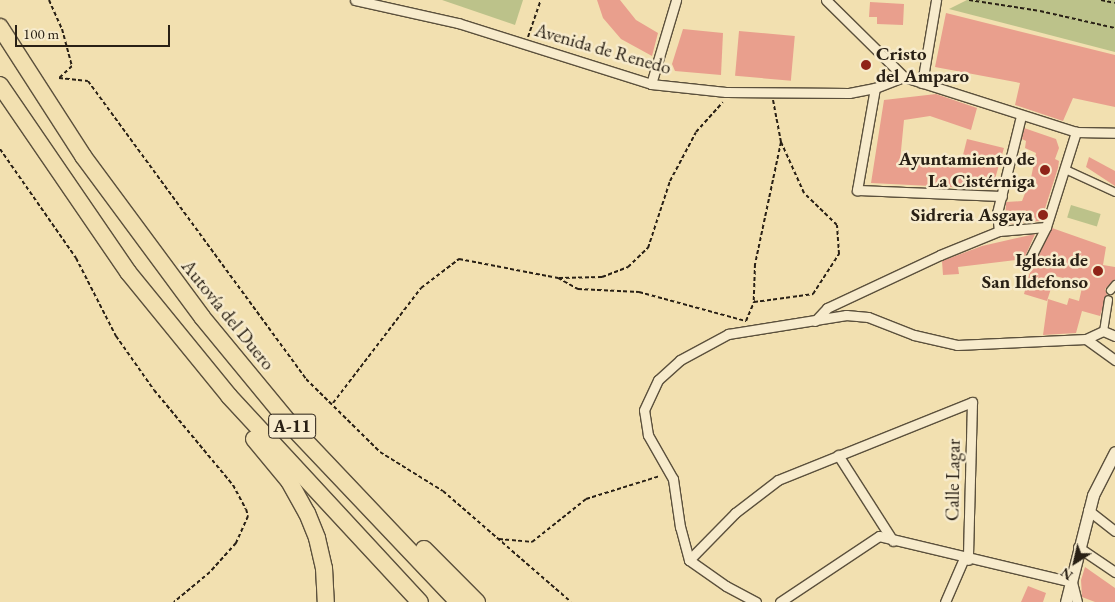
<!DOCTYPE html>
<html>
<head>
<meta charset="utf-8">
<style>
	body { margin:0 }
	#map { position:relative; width:1115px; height:602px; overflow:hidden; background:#f2e0b0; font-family:"EB Garamond",serif }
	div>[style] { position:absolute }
	.green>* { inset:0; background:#bcc28a; transform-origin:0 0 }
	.building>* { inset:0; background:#e99f8d; transform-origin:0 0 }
	.path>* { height:2px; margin-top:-1px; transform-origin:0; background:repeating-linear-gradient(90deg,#292015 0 4px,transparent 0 6.5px) }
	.roads { filter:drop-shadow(1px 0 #5b503c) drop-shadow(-1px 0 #5b503c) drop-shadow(0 1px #5b503c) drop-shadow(0 -1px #5b503c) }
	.pedestrian>* { height:7px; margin:-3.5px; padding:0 3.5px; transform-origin:3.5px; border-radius:3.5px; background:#f7ebcc }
	.minor>* { height:9px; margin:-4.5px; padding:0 4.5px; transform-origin:4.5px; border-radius:4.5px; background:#f7ebcc }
	.tertiary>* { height:11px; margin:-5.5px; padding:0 5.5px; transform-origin:5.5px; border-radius:5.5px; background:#f7ebcc }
	.motorway>* { height:16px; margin:-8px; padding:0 8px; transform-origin:8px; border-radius:8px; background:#f2e0b0 }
	.dots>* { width:14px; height:14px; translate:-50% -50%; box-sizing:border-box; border:2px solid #f7ebcc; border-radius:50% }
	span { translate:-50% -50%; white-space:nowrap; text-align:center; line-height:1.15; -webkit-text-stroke:5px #f7ebcc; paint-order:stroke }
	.shield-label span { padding:1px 4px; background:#f7ebcc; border:1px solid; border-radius:4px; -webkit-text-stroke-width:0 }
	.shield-label { font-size:18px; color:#292015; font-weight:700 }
	.street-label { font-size:19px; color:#292015 }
	.poi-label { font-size:19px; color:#292015; font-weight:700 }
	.left { translate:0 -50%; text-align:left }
	.right { translate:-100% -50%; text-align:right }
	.north { position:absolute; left:1050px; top:537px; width:50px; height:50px; -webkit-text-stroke:4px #f7ebcc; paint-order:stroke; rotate:215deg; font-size:14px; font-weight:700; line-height:20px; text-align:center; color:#292015 }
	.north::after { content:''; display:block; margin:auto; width:18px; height:22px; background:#292015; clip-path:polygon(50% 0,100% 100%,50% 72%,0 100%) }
	.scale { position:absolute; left:15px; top:25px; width:155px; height:22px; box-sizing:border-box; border:2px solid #292015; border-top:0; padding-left:6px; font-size:15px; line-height:18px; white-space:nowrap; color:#292015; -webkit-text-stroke:4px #f7ebcc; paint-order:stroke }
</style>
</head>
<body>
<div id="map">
	<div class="green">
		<i style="clip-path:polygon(442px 0,523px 0,515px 25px)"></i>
		<i style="clip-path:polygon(967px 0,1115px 0,1115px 52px,949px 9px)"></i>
		<i style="left:1071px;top:205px;width:31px;height:13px;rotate:17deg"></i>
	</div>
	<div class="building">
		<i style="clip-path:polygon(597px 0,620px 0,636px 20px,658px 33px,652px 56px,621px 39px,603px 18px)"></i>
		<i style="clip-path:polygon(870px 2px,904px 4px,903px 25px,877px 24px,877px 17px,869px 17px)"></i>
		<i style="clip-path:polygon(946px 13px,1115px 55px,1115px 107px,1073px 98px,1063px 121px,1015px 105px,1020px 83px,935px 67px)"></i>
		<i style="clip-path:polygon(683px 29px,723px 33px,721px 75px,675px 71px,672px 64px)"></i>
		<i style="left:739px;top:31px;width:56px;height:45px;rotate:5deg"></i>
		<i style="clip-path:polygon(936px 94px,977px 108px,971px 130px,930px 116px,904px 120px,900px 161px,961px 163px,967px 139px,1004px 148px,992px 189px,970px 184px,970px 188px,871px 183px,884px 100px)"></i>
		<i style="clip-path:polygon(1024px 128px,1056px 139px,1059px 148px,1055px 159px,1059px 161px,1058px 168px,1041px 221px,1005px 224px,1006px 202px,1022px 201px,1031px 178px,1036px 153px,1025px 148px,1026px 141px,1022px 139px)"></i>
		<i style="clip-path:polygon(1089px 157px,1115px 171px,1115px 186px,1086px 167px)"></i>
		<i style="clip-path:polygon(1052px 228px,1106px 247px,1103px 265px,1115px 267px,1115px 279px,1105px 289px,1107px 294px,1100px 316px,1082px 311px,1076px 333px,1043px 335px,1048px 299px,1067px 305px,1069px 298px,1079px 301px,1083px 283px,1055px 276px,1047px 301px,1024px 294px,1029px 275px)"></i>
		<i style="clip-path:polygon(1035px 234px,1024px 259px,958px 267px,959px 274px,943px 275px,942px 261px,982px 246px)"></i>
		<i style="clip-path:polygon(1085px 567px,1115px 588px,1115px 602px,1095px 602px,1082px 597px,1081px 580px)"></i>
		<i style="clip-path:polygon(1028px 586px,1046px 593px,1043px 602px,1021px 602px)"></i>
	</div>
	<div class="path">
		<i style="left:49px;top:0;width:32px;rotate:66deg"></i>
		<i style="left:62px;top:29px;width:38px;rotate:75deg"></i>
		<i style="left:72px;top:66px;width:18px;rotate:137deg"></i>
		<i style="left:969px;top:0;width:72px;rotate:8.8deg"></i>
		<i style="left:1040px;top:11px;width:77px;rotate:12.8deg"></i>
		<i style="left:1101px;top:0;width:14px;rotate:12deg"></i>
		<i style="left:528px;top:37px;width:39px;rotate:-71deg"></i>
		<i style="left:59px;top:78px;width:29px;rotate:6deg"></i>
		<i style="left:88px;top:81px;width:369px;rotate:53.8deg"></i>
		<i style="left:306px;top:379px;width:104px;rotate:44.6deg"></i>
		<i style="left:380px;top:452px;width:74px;rotate:31.8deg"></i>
		<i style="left:443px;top:491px;width:169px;rotate:40.9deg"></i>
		<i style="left:773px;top:100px;width:43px;rotate:79.2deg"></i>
		<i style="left:0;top:149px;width:133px;rotate:55.1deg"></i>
		<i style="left:76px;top:258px;width:88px;rotate:62.9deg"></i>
		<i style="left:116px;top:336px;width:66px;rotate:54.9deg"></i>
		<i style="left:154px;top:390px;width:124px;rotate:50.3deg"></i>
		<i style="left:233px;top:485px;width:27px;rotate:62deg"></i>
		<i style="left:246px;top:509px;width:7px;rotate:74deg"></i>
		<i style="left:248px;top:516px;width:30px;rotate:114deg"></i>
		<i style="left:236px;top:543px;width:39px;rotate:132deg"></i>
		<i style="left:210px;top:572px;width:47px;rotate:140.2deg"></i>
		<i style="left:559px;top:278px;width:43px;rotate:-1.3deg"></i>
		<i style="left:602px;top:277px;width:28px;rotate:-21deg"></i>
		<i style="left:628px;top:267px;width:28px;rotate:-44deg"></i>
		<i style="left:648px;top:248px;width:71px;rotate:-71.8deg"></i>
		<i style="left:670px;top:181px;width:55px;rotate:-62deg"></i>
		<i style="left:696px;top:132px;width:40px;rotate:-48deg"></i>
		<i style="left:746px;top:321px;width:21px;rotate:-67deg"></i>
		<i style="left:754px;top:302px;width:60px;rotate:-7.7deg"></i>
		<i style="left:813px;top:294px;width:48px;rotate:-57deg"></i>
		<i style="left:839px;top:254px;width:29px;rotate:-94deg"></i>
		<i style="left:837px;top:225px;width:46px;rotate:-135.9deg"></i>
		<i style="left:804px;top:193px;width:56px;rotate:-114.3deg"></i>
		<i style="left:781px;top:142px;width:125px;rotate:102deg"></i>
		<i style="left:755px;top:264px;width:38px;rotate:92deg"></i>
		<i style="left:333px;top:403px;width:145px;rotate:-52.6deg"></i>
		<i style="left:421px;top:288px;width:48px;rotate:-37.3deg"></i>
		<i style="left:459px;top:259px;width:101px;rotate:10.9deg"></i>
		<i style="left:558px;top:278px;width:23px;rotate:29deg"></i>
		<i style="left:578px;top:289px;width:61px;rotate:2.8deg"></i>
		<i style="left:639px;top:292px;width:111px;rotate:15.2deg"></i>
		<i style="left:499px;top:539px;width:33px;rotate:5deg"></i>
		<i style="left:532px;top:542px;width:69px;rotate:-38.5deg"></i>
		<i style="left:586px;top:499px;width:77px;rotate:-17.3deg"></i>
	</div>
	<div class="roads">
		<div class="pedestrian">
			<i style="left:1065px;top:169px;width:55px;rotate:24.7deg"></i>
			<i style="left:1110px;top:290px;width:8px;rotate:-50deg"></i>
			<i style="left:1103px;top:331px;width:32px;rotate:-81deg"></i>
		</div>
		<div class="minor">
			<i style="left:355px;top:0;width:106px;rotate:12.6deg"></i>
			<i style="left:458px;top:23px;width:202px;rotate:17.5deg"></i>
			<i style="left:651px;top:84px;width:75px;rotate:6.1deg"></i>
			<i style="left:726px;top:92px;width:123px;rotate:0.5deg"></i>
			<i style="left:849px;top:93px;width:26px;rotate:-11deg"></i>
			<i style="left:875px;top:88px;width:31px;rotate:-21deg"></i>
			<i style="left:826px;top:0;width:110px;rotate:44.6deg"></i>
			<i style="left:904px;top:77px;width:181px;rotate:17.7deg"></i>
			<i style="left:1076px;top:132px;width:39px;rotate:1deg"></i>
			<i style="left:922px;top:83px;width:84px;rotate:-80.4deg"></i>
			<i style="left:651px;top:84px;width:88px;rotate:-73.4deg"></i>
			<i style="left:875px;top:88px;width:104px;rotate:100deg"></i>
			<i style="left:857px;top:190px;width:145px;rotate:2.4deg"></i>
			<i style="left:1046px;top:227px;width:100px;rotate:-72.5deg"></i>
			<i style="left:999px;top:231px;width:18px;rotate:-96deg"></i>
			<i style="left:997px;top:213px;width:100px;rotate:-76.1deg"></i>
			<i style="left:815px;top:321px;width:18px;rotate:-47deg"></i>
			<i style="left:827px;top:308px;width:125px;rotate:-25.1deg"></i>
			<i style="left:940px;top:255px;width:64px;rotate:-22.1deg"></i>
			<i style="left:999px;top:231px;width:47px;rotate:-4.9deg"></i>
			<i style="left:1046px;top:227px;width:35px;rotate:117deg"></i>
			<i style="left:1115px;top:336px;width:13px;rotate:-157deg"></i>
			<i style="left:1103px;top:331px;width:19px;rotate:155deg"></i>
			<i style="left:1086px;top:339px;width:36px;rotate:36deg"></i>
			<i style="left:838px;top:455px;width:102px;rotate:57.4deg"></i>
			<i style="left:1088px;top:510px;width:34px;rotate:38deg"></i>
			<i style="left:1078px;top:547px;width:45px;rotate:34deg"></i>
			<i style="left:689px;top:560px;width:34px;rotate:-105deg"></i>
			<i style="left:680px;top:527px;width:49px;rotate:-98.3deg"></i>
			<i style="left:673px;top:479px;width:51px;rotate:-119.6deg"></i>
			<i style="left:648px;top:435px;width:25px;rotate:-99deg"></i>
			<i style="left:644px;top:410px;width:33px;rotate:-65deg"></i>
			<i style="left:658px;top:380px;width:30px;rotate:-42deg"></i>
			<i style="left:680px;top:360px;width:55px;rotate:-28.4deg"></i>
			<i style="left:728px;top:334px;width:120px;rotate:-9.1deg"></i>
			<i style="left:846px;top:315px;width:22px;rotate:5deg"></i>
			<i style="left:868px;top:317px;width:49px;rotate:21.4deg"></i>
			<i style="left:914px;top:335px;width:44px;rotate:13.1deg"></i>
			<i style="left:957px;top:345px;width:129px;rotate:-2.7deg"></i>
			<i style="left:689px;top:560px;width:66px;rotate:-45.6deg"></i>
			<i style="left:735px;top:513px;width:54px;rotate:-37.5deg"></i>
			<i style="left:778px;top:480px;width:209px;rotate:-21.9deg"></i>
			<i style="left:972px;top:402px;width:158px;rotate:91.5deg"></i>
			<i style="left:689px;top:560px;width:45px;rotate:35.1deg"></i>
			<i style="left:726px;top:586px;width:34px;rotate:28deg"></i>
			<i style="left:780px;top:602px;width:119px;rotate:-33.7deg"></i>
			<i style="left:879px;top:536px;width:198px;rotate:13.4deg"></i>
			<i style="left:1072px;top:582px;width:21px;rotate:76deg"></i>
			<i style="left:945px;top:602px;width:48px;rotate:-66.6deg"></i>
		</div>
		<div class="tertiary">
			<i style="left:1066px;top:602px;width:110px;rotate:-75.8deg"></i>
			<i style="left:1093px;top:495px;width:48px;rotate:-62.9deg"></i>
		</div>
		<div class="motorway">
			<i style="left:0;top:27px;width:153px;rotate:57.2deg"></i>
			<i style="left:83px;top:156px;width:200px;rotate:53.5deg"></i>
			<i style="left:202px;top:317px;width:146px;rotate:50.5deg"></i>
			<i style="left:295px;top:430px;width:237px;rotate:46.5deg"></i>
			<i style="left:0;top:85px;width:227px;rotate:55.6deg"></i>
			<i style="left:128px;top:272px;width:160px;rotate:50.8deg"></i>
			<i style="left:229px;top:396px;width:281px;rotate:47.2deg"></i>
			<i style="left:254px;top:439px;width:55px;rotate:50.2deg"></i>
			<i style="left:289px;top:481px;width:37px;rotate:61deg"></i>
			<i style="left:307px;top:513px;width:27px;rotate:68deg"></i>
			<i style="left:317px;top:538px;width:31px;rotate:77deg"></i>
			<i style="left:324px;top:568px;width:34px;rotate:87deg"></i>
			<i style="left:424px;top:549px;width:75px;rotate:45deg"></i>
		</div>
	</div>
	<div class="dots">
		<i style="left:866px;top:65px;background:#8f2418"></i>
		<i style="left:1045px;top:170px;background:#8f2418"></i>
		<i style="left:1043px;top:215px;background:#8f2418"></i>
		<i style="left:1098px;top:271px;background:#8f2418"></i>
	</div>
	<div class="shield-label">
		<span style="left:292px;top:426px">A-11</span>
	</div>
	<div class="street-label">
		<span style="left:603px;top:49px;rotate:16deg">Avenida de Renedo</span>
		<span style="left:228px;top:315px;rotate:51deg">Autovía del Duero</span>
		<span style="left:953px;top:480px;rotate:-89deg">Calle Lagar</span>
	</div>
	<div class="poi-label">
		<span class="left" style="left:876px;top:65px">Cristo<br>del Amparo</span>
		<span class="right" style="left:1035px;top:170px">Ayuntamiento de<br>La Cistérniga</span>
		<span class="right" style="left:1033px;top:215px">Sidreria Asgaya</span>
		<span class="right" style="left:1088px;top:271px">Iglesia de<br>San Ildefonso</span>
	</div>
	<div class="north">N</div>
	<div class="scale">100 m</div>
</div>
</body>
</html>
